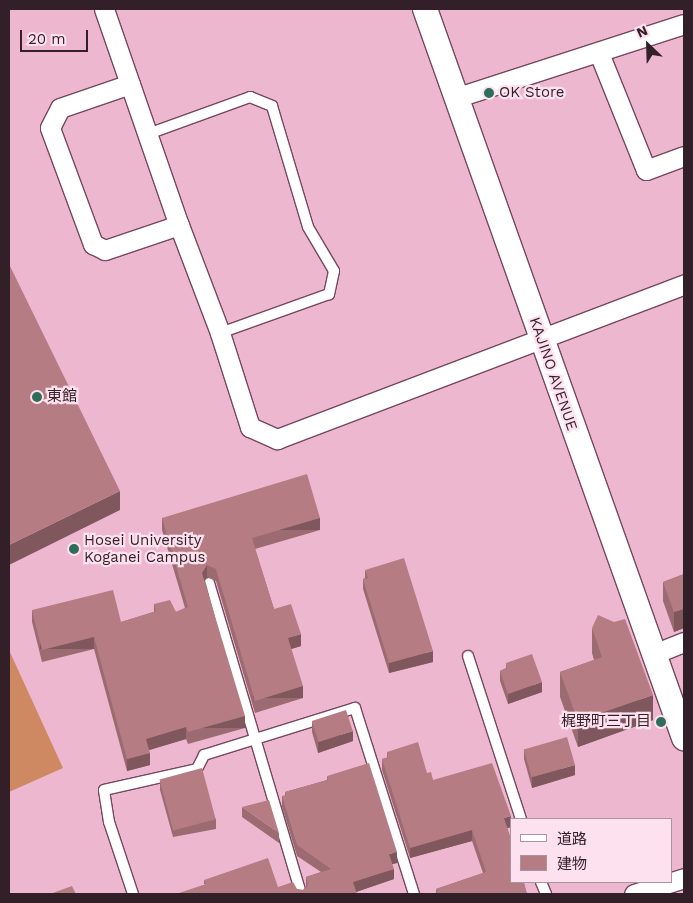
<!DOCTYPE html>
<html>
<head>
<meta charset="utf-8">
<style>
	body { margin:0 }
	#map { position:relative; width:693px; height:903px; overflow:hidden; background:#eeb7d0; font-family:"Work Sans","Noto Sans JP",sans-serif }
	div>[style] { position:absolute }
	.forest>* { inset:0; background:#ce8962 }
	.roads { filter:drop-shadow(1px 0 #76475d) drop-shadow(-1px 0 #76475d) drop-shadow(0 1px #76475d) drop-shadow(0 -1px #76475d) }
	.service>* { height:10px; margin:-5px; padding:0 5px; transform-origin:5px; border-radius:5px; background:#fff }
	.minor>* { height:19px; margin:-9.5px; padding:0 9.5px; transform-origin:9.5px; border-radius:9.5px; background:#fff }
	.tertiary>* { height:24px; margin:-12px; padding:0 12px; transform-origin:12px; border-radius:12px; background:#fff }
	.wall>* { inset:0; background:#9c6b72 }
	.shaded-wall>* { inset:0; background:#7f575c; transform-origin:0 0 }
	.building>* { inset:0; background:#b57c84; transform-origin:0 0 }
	.dots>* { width:14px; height:14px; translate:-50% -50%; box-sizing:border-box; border:2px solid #fee1ee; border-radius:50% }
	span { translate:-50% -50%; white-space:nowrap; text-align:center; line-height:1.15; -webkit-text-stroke:4.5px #fee1ee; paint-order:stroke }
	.poi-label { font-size:15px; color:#331f28 }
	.left { translate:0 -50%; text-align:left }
	.right { translate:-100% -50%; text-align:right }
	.street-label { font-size:15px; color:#331f28 }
	.frame { position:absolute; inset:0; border:10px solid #331f28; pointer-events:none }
	.legend { position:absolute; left:510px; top:818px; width:162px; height:65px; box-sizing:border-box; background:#fee1ee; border:1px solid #ad939f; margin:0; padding:6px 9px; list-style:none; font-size:15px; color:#331f28 }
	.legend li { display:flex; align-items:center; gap:10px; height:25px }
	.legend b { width:25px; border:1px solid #ad939f }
	.north { position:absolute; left:623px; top:20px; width:50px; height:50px; -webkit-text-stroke:4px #fee1ee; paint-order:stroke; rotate:336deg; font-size:14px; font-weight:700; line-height:20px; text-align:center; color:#331f28 }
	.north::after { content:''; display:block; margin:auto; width:18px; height:22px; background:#331f28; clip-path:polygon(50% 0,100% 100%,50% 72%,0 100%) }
	.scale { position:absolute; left:20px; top:30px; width:68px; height:22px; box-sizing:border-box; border:2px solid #331f28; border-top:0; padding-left:6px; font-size:15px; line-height:18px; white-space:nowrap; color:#331f28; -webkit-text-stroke:4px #fee1ee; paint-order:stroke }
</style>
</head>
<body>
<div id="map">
	<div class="forest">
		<i style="clip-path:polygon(9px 650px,63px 768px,9px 792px)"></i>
	</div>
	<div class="roads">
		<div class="service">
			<i style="left:148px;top:134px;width:109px;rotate:-19.9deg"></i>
			<i style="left:250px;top:97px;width:24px;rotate:22deg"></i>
			<i style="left:272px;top:106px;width:126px;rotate:73.4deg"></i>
			<i style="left:308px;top:227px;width:51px;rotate:59.4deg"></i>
			<i style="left:334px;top:271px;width:24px;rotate:102deg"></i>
			<i style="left:329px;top:294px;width:116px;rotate:160.3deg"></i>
			<i style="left:209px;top:583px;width:324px;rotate:73.5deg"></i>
			<i style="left:468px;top:656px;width:171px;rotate:72deg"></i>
			<i style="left:541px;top:882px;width:13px;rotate:67deg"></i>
			<i style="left:133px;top:894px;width:76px;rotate:-108.4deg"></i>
			<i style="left:109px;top:822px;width:32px;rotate:-99deg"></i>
			<i style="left:104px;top:790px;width:95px;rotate:-12.7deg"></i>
			<i style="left:197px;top:769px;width:16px;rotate:-63deg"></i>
			<i style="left:204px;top:755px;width:158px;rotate:-17.3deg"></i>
			<i style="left:355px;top:708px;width:195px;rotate:72.4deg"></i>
		</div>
		<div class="minor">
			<i style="left:104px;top:9px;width:229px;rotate:70.9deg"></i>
			<i style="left:179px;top:225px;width:116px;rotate:69.2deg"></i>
			<i style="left:220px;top:333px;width:99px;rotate:72.3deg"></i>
			<i style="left:250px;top:427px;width:30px;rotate:24deg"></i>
			<i style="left:277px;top:439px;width:436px;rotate:-20.8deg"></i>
			<i style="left:599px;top:53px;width:126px;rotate:68.1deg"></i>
			<i style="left:646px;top:170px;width:40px;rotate:-20.2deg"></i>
			<i style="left:130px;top:84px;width:74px;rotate:161.1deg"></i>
			<i style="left:60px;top:108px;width:22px;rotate:117deg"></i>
			<i style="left:50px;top:128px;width:124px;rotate:69.7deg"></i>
			<i style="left:93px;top:244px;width:13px;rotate:27deg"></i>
			<i style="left:105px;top:250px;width:78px;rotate:-18.7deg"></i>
			<i style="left:458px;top:97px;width:237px;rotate:-17.9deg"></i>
			<i style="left:654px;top:654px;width:32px;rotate:-22deg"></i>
			<i style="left:634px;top:894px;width:52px;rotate:-17.7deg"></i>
		</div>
		<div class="tertiary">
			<i style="left:425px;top:9px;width:774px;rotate:70.44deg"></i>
		</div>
	</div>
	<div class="wall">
		<i style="clip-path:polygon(162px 518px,320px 530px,255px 549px,274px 609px,301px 646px,291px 649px,303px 698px,255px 713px,216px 581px,207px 577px,205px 580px,245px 728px,188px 744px,186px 739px,149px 750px,150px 765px,127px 771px,94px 649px,42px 662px,32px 622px,32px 610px,121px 622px,154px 612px,154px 604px,176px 612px,185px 608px,162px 530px)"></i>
		<i style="clip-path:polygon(365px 570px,433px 662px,389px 673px,363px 589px,363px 579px,365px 578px)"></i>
		<i style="clip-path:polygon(684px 574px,684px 628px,674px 632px,663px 601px,663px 582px)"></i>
		<i style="clip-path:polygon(592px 628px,653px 720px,578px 747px,560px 697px,560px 672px,594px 660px,592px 653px)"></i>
		<i style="clip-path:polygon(506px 663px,542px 692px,508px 704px,500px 681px,500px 671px,506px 668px)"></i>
		<i style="clip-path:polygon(312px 722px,353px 741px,318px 753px,312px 732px)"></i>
		<i style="clip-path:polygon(524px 749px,575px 775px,532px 788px,524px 759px)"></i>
		<i style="clip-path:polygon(387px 752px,427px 773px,433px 780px,511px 827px,507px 828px,527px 894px,436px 894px,436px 889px,483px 873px,472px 841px,410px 858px,382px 770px,382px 759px,387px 758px)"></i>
		<i style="clip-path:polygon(327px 776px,397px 863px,392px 864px,394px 879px,356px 892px,357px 894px,204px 884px,204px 880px,303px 890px,306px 886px,306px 877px,321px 872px,297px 856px,282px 807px,282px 796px,285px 796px,285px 792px,327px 780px)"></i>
		<i style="clip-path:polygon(160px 780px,216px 819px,216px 829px,173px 837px,160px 790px)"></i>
		<i style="clip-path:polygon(242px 807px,279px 833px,279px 843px,242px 817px)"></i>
	</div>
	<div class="shaded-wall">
		<i style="clip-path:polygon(120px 491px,120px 510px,9px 565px,9px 545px)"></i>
		<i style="left:320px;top:518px;width:12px;height:71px;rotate:90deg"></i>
		<i style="clip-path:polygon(207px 565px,207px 577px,202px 585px,202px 573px)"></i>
		<i style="clip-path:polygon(684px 609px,684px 628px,674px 632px,674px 612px)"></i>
		<i style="clip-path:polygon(301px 634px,301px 646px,288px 650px,288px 638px)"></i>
		<i style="left:94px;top:637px;width:12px;height:54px;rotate:90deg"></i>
		<i style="clip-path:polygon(433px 651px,433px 662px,389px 673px,389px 663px)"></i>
		<i style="clip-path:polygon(542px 682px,542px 692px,508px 704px,508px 694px)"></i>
		<i style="left:303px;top:686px;width:12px;height:50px;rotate:90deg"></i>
		<i style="clip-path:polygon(653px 695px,653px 720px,578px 747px,578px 721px)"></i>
		<i style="left:245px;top:716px;width:12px;height:59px;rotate:90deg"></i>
		<i style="clip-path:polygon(186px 727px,186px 739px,146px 751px,146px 739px)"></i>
		<i style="clip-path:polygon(353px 731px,353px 741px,318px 753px,318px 742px)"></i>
		<i style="clip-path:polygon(150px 753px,150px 765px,127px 771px,127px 759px)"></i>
		<i style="clip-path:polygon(575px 765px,575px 775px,532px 788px,532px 777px)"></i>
		<i style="clip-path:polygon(511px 816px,511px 827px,504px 829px,504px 818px)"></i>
		<i style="clip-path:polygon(472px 830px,472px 841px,410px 858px,410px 848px)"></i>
		<i style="clip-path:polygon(397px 852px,397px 863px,389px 865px,389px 854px)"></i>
		<i style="clip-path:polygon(394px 869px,394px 879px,353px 893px,353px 882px)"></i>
	</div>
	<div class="building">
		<i style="clip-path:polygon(9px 264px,120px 491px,9px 545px)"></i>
		<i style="clip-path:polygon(307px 474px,320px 518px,252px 538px,274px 609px,291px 604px,301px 634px,288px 638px,303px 686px,255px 701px,216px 569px,207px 565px,202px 573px,245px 716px,188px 732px,186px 727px,146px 739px,150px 753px,127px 759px,94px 637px,42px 650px,32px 610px,113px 590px,121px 622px,156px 611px,154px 604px,170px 600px,176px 612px,188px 607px,162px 518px)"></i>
		<i style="clip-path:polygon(404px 558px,433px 651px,389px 663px,363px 579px,368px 578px,365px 570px)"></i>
		<i style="clip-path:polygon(684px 574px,684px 609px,674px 612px,663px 582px)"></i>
		<i style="clip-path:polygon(598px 615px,614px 622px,625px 619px,653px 695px,578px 721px,560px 672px,602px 657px,592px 628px)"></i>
		<i style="clip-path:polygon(532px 654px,542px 682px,508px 694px,500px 671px,507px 668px,506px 663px)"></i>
		<i style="left:346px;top:710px;width:22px;height:36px;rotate:72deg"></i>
		<i style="left:567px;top:737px;width:29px;height:45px;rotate:74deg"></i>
		<i style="clip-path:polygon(418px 742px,427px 773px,431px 772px,433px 780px,492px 763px,511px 816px,504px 818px,512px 842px,512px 882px,524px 882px,527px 894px,437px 894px,436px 889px,486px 872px,472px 830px,410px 848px,382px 759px,388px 757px,387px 752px)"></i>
		<i style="clip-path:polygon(369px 763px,397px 852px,389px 854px,394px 869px,353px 882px,357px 894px,176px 894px,206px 884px,204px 880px,268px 858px,278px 887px,293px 882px,297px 889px,303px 890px,308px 885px,306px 877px,331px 869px,297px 845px,282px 796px,286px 795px,285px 792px,328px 780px,327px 776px)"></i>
		<i style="left:202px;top:768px;width:53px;height:44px;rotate:75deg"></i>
		<i style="clip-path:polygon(269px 800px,279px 833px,242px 807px)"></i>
		<i style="clip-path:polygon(72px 886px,76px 894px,50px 894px)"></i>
	</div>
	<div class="dots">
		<i style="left:489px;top:93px;background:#2e6d59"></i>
		<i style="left:37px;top:397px;background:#2e6d59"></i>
		<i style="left:74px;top:549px;background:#2e6d59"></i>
		<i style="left:661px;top:722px;background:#2e6d59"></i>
	</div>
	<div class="poi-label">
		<span class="left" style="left:499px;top:93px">OK Store</span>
		<span class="left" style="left:47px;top:397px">東館</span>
		<span class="left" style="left:84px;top:549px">Hosei University<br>Koganei Campus</span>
		<span class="right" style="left:651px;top:722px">梶野町三丁目</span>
	</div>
	<div class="street-label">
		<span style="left:553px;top:374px;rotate:71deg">KAJINO AVENUE</span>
	</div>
	<div class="frame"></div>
	<ul class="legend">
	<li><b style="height:6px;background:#fff"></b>道路</li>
	<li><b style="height:14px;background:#b57c84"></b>建物</li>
	</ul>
	<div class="north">N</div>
	<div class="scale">20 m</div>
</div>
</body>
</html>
